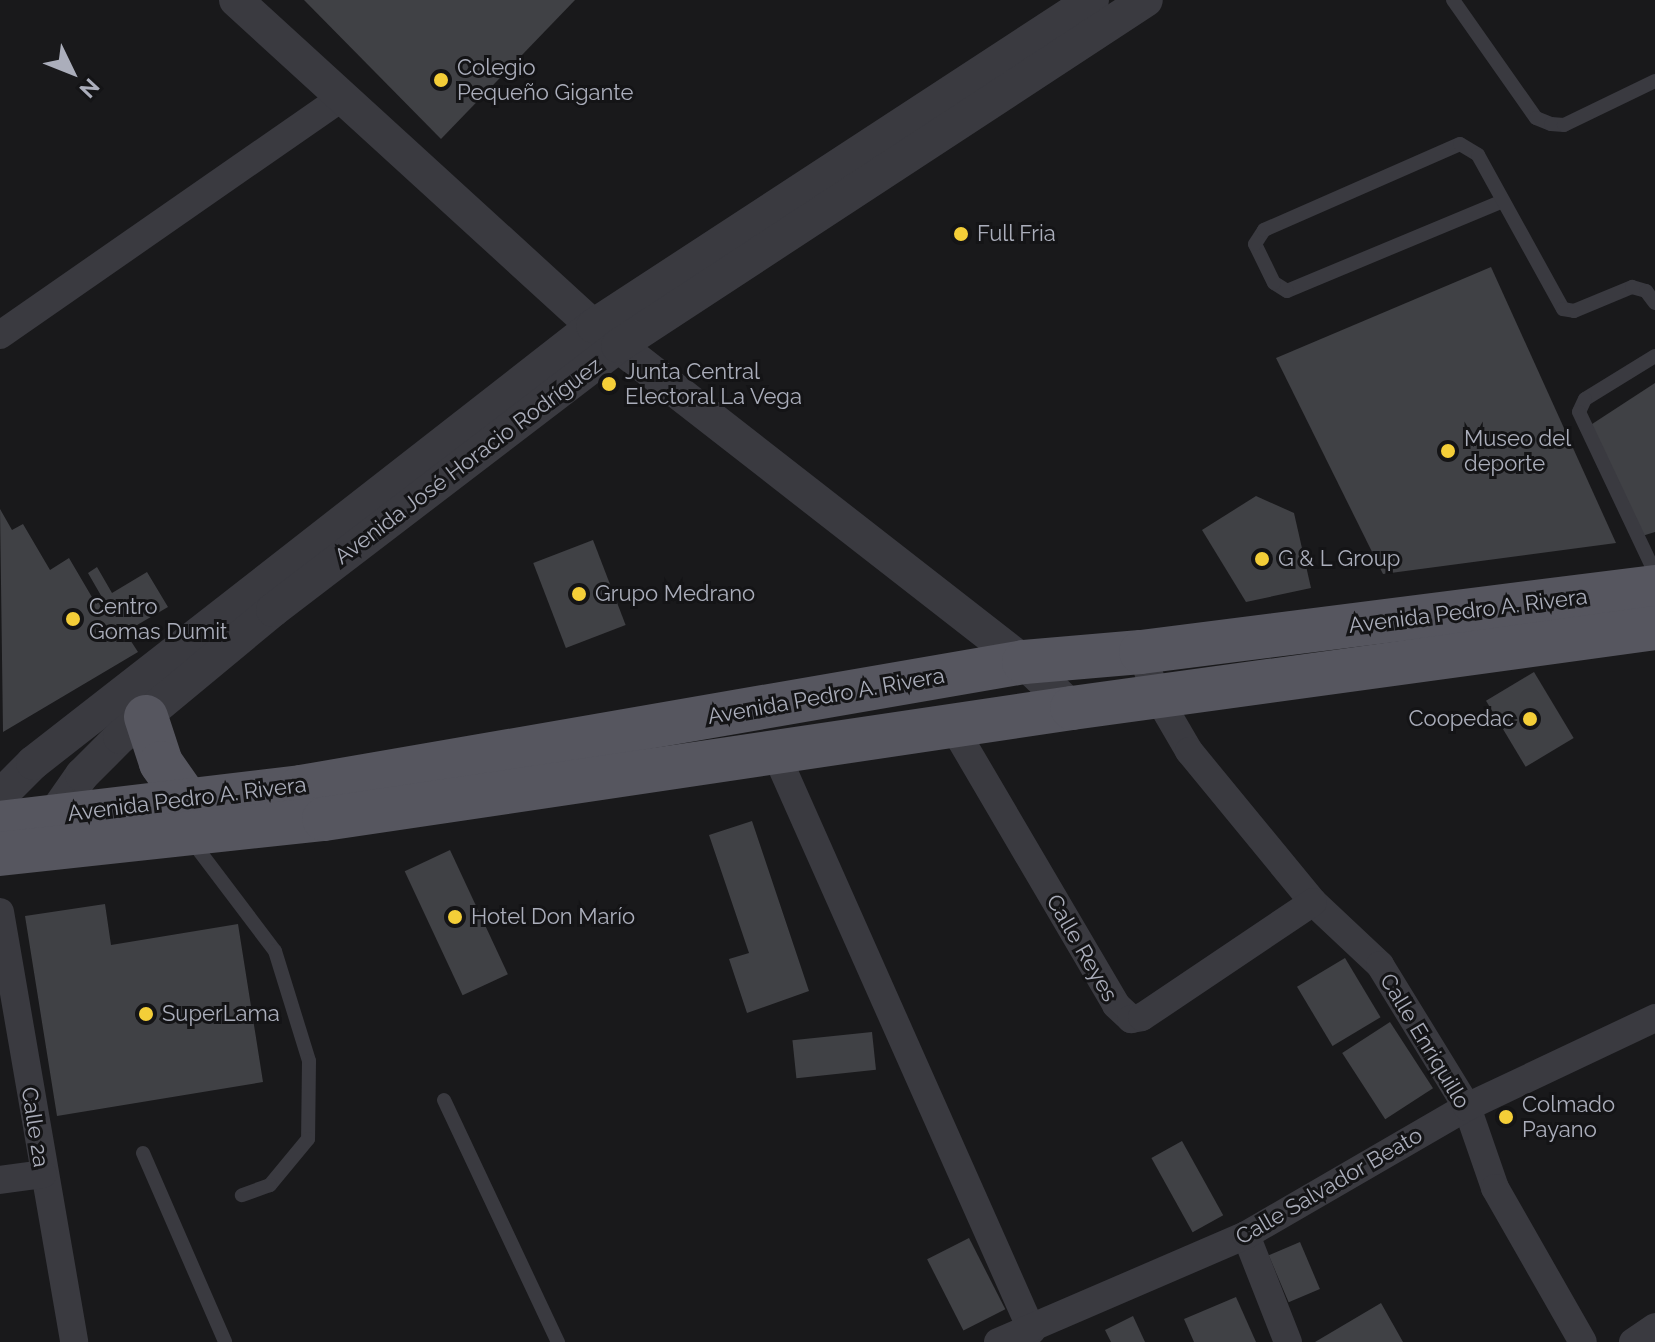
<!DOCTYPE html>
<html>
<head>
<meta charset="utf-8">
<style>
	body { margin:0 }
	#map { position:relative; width:1655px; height:1342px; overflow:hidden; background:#19191b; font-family:Raleway,sans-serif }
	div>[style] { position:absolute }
	.building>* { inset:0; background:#404145; transform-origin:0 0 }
	.service>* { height:14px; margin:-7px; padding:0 7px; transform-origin:7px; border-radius:7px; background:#3a3a40 }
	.minor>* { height:28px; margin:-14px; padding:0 14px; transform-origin:14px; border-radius:14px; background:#3a3a40 }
	.tertiary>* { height:34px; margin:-17px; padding:0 17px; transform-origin:17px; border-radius:17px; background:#3a3a40 }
	.primary>* { height:44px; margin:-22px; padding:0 22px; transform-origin:22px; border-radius:22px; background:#56565f }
	.dots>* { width:22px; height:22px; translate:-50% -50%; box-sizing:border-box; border:4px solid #141416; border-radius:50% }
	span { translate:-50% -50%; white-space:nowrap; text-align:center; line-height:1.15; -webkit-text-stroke:6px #141416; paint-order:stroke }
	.poi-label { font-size:22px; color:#abaebb }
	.left { translate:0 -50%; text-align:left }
	.right { translate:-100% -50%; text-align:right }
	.street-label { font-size:22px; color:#abaebb }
	.north { position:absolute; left:32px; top:32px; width:80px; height:80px; -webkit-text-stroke:6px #141416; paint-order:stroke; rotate:133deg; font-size:22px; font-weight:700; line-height:32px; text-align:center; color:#abaebb }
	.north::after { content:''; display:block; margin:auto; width:28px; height:36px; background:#abaebb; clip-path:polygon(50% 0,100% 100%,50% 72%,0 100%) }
</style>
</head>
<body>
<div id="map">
	<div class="building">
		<i style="clip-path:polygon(304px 0,575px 0,441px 139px)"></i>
		<i style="clip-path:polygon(1491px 267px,1616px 543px,1383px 574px,1276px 358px)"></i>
		<i style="clip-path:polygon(1655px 383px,1655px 532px,1642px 536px,1586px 428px)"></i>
		<i style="clip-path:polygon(1256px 496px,1294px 513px,1311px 588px,1246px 602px,1202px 530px)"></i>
		<i style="clip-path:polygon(0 509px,12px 530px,23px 524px,50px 570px,69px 558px,96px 604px,103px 599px,88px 573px,97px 567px,112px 593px,147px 572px,168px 607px,125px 632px,138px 652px,3px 732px)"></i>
		<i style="left:593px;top:540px;width:91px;height:64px;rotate:69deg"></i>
		<i style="left:1534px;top:672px;width:77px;height:56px;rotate:59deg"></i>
		<i style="clip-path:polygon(752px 821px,809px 991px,747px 1013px,729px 959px,749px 953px,709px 835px)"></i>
		<i style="left:450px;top:850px;width:137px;height:50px;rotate:65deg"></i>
		<i style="clip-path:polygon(105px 904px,111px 945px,238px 924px,263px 1082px,57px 1116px,25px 916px)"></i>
		<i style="left:1345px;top:958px;width:69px;height:56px;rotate:59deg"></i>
		<i style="left:1390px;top:1022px;width:79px;height:57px;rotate:57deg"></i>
		<i style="left:872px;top:1032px;width:38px;height:80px;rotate:84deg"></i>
		<i style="left:1182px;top:1141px;width:85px;height:35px;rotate:61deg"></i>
		<i style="left:969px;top:1238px;width:80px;height:47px;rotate:63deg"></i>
		<i style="left:1300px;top:1242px;width:51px;height:34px;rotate:67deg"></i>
		<i style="clip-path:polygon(1236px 1297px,1256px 1342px,1194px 1342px,1184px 1319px)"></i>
		<i style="clip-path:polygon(1381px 1303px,1403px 1342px,1315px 1342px)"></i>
		<i style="clip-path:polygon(1133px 1316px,1145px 1342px,1111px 1342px,1105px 1330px)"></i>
	</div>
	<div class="service">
		<i style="left:1453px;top:0;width:144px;rotate:54.9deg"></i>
		<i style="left:1536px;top:118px;width:16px;rotate:22deg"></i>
		<i style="left:1551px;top:124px;width:13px;rotate:4deg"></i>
		<i style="left:1564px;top:125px;width:101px;rotate:-25.8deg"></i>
		<i style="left:1503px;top:201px;width:234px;rotate:157.4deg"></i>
		<i style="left:1287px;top:291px;width:15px;rotate:-148deg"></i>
		<i style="left:1274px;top:283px;width:43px;rotate:-116deg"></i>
		<i style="left:1255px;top:244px;width:17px;rotate:-57deg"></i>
		<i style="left:1264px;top:230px;width:214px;rotate:-23.7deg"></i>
		<i style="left:1460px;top:144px;width:21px;rotate:31deg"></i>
		<i style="left:1478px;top:155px;width:176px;rotate:61.1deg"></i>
		<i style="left:1563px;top:309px;width:11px;rotate:10deg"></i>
		<i style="left:1574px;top:311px;width:63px;rotate:-22.5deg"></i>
		<i style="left:1632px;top:287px;width:15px;rotate:16deg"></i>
		<i style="left:1646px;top:291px;width:15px;rotate:53deg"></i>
		<i style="left:1655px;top:356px;width:82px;rotate:148.4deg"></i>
		<i style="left:1585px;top:399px;width:14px;rotate:115deg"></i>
		<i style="left:1579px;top:412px;width:178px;rotate:64.7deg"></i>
		<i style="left:191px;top:840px;width:139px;rotate:52.9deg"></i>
		<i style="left:275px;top:951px;width:115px;rotate:72.8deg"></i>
		<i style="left:309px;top:1061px;width:78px;rotate:90.7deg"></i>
		<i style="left:308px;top:1139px;width:60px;rotate:129.6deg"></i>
		<i style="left:270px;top:1185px;width:30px;rotate:160deg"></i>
		<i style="left:444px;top:1100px;width:268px;rotate:64.8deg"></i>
		<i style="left:143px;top:1153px;width:206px;rotate:66.5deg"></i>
	</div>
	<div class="minor">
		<i style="left:0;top:335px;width:415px;rotate:-34.8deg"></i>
		<i style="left:1141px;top:652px;width:47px;rotate:70deg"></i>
		<i style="left:1157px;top:696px;width:64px;rotate:59.8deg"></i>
		<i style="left:1189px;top:751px;width:195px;rotate:50.6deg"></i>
		<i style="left:1313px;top:902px;width:92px;rotate:43.2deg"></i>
		<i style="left:1380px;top:965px;width:167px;rotate:58.5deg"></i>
		<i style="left:1467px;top:1107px;width:86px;rotate:70.9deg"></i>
		<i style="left:1495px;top:1188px;width:177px;rotate:60.3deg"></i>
		<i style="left:952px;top:725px;width:324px;rotate:59.6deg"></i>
		<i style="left:1116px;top:1005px;width:21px;rotate:43deg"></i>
		<i style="left:1131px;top:1019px;width:11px;rotate:-10deg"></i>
		<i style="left:1142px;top:1017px;width:206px;rotate:-33.9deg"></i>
		<i style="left:775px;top:752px;width:633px;rotate:66.07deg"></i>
		<i style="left:0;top:912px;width:436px;rotate:80.2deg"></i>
		<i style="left:0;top:1180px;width:43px;rotate:-7.9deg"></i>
		<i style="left:1246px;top:1235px;width:115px;rotate:68.6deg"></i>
		<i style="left:998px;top:1342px;width:270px;rotate:-23.3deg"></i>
		<i style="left:1246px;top:1235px;width:255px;rotate:-30.1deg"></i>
		<i style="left:1467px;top:1107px;width:208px;rotate:-25.3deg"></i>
		<i style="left:1633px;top:1342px;width:27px;rotate:-34deg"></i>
	</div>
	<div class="tertiary">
		<i style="left:236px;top:0;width:483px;rotate:42.4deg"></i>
		<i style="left:593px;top:326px;width:546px;rotate:37.94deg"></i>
		<i style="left:1024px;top:662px;width:66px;rotate:43.8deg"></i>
		<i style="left:0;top:796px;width:47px;rotate:-45deg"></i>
		<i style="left:33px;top:763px;width:710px;rotate:-37.97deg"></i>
		<i style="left:593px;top:326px;width:596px;rotate:-33.16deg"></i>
		<i style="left:56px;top:831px;width:16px;rotate:-97deg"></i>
		<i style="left:54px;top:815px;width:49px;rotate:-55deg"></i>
		<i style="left:82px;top:775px;width:54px;rotate:-45deg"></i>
		<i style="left:120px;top:737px;width:199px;rotate:-39.7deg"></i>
		<i style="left:273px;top:610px;width:434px;rotate:-37.4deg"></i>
		<i style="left:618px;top:346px;width:631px;rotate:-33.24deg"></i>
	</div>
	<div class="primary">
		<i style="left:146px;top:717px;width:48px;rotate:71.9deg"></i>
		<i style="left:161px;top:763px;width:45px;rotate:54.9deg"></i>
		<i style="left:0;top:823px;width:303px;rotate:-6.8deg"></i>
		<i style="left:301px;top:787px;width:734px;rotate:-9.81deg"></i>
		<i style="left:1024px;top:662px;width:117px;rotate:-4.9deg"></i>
		<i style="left:1141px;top:652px;width:518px;rotate:-7.21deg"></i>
		<i style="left:0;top:854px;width:326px;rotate:-6.2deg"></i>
		<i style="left:324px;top:819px;width:756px;rotate:-8.44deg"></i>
		<i style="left:1072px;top:708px;width:588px;rotate:-7.81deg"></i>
	</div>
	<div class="dots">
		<i style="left:441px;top:80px;background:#f4ce38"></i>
		<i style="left:961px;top:234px;background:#f4ce38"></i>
		<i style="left:609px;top:384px;background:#f4ce38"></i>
		<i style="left:1448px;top:451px;background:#f4ce38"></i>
		<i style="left:1262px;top:559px;background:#f4ce38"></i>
		<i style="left:579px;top:594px;background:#f4ce38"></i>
		<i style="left:73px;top:619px;background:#f4ce38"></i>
		<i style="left:1530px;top:719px;background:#f4ce38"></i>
		<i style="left:455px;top:917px;background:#f4ce38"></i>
		<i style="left:146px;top:1014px;background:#f4ce38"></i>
		<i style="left:1506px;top:1117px;background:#f4ce38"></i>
	</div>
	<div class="poi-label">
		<span class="left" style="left:457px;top:80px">Colegio<br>Pequeño Gigante</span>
		<span class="left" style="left:977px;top:234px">Full Fria</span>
		<span class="left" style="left:625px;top:384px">Junta Central<br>Electoral La Vega</span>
		<span class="left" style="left:1464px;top:451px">Museo del<br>deporte</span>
		<span class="left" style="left:1278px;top:559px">G &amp; L Group</span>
		<span class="left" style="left:595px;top:594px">Grupo Medrano</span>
		<span class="left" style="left:89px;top:619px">Centro<br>Gomas Dumit</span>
		<span class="right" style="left:1514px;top:719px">Coopedac</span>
		<span class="left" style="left:471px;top:917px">Hotel Don Marío</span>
		<span class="left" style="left:162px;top:1014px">SuperLama</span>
		<span class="left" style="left:1522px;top:1117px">Colmado<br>Payano</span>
	</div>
	<div class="street-label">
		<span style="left:468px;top:461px;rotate:-37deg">Avenida José Horacio Rodríguez</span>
		<span style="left:1468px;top:611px;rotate:-7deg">Avenida Pedro A. Rivera</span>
		<span style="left:826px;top:696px;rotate:-10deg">Avenida Pedro A. Rivera</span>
		<span style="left:187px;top:799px;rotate:-7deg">Avenida Pedro A. Rivera</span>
		<span style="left:1082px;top:948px;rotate:60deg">Calle Reyes</span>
		<span style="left:1425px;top:1041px;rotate:59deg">Calle Enriquillo</span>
		<span style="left:35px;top:1127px;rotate:81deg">Calle 2a</span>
		<span style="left:1329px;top:1186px;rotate:-30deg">Calle Salvador Beato</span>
	</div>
	<div class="north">N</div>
</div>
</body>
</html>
